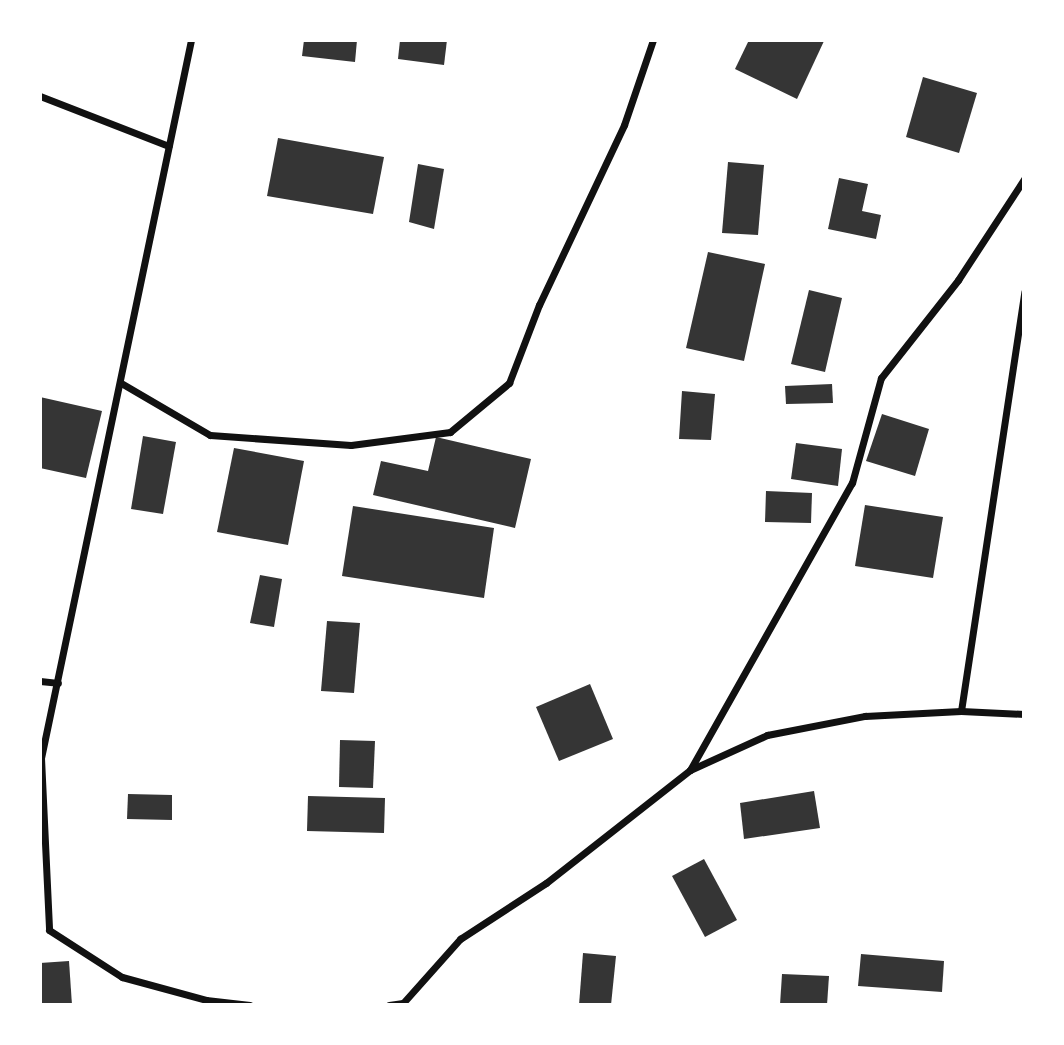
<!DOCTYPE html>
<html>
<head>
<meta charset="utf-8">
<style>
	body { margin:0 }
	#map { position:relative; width:1064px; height:1045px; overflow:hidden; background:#fff; font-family:"Source Sans 3",sans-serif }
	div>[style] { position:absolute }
	.building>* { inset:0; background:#353535 }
	.minor>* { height:7px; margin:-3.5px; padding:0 3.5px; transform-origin:3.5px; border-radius:3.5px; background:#111 }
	span { translate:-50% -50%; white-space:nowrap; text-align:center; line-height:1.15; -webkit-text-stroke:5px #fff; paint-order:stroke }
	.frame { position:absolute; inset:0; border:42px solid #fff; pointer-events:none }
</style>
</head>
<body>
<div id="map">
	<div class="building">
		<i style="clip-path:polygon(304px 40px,357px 40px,355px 62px,302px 56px)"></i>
		<i style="clip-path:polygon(400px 40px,447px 40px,444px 65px,398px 59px)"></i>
		<i style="clip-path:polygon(749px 40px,824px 41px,797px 99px,735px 69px)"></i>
		<i style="clip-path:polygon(923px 77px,977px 93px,959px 153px,906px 137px)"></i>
		<i style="clip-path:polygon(278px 138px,384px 157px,373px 214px,267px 196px)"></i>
		<i style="clip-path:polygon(728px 162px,764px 165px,758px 235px,722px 233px)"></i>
		<i style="clip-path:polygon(418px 164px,444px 169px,434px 229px,409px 222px)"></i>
		<i style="clip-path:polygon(839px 178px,868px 184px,862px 211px,881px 215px,876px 239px,828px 229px)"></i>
		<i style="clip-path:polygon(708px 252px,765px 264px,744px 361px,686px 348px)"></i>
		<i style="clip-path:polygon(809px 290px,842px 298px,825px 372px,791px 364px)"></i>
		<i style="clip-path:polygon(832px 384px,833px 403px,786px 404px,785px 386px)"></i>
		<i style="clip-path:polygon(682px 391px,715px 394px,711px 440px,679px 439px)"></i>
		<i style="clip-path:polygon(40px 397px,102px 411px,86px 478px,40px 468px)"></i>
		<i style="clip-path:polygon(882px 414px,929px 429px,915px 476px,866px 461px)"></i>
		<i style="clip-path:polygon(143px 436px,176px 442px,163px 514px,131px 509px)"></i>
		<i style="clip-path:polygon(436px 437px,531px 459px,515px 528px,373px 495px,381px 461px,428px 471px)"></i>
		<i style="clip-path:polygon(796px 443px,842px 449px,838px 486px,791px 479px)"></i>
		<i style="clip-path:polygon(234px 448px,304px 461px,288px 545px,217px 532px)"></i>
		<i style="clip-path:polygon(766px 491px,812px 493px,811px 523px,765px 522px)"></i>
		<i style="clip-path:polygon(865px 505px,943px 517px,933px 578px,855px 566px)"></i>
		<i style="clip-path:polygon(353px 506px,494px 528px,484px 598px,342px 576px)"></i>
		<i style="clip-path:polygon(260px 575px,282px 579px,274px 627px,250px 623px)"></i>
		<i style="clip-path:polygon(327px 621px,360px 623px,354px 693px,321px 691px)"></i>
		<i style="clip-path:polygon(590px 684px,613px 739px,559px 761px,536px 707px)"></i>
		<i style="clip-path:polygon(340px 740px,375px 741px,373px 788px,339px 787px)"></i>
		<i style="clip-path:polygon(814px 791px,820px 828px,744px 839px,740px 803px)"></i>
		<i style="clip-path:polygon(128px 794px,172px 795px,172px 820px,127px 819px)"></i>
		<i style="clip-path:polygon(308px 796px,385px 798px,384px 833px,307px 831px)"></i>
		<i style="clip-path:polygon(704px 859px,737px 920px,705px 937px,672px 876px)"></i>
		<i style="clip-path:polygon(583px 953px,616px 956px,611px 1005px,579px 1005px)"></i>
		<i style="clip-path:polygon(861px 954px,944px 961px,942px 992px,858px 986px)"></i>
		<i style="clip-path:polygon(69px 961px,72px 1005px,40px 1005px,40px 963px)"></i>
		<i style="clip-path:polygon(782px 974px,829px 976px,827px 1005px,780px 1005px)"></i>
	</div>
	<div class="minor">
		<i style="left:191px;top:40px;width:734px;rotate:101.8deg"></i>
		<i style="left:41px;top:758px;width:172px;rotate:87.3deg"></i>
		<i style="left:49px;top:930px;width:87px;rotate:32.8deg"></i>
		<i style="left:122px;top:977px;width:87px;rotate:15.3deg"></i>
		<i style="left:206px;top:1000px;width:44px;rotate:6.5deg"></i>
		<i style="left:40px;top:96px;width:138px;rotate:21.2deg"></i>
		<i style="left:121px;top:383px;width:103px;rotate:30.3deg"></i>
		<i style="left:210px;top:435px;width:141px;rotate:4.1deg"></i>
		<i style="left:351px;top:445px;width:100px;rotate:-7.5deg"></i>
		<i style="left:450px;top:432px;width:77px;rotate:-39.7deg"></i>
		<i style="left:509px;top:383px;width:84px;rotate:-69deg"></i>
		<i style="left:539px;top:305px;width:199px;rotate:-64.7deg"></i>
		<i style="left:624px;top:125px;width:90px;rotate:-71.2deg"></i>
		<i style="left:40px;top:681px;width:18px;rotate:6deg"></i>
		<i style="left:961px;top:711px;width:424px;rotate:-81.4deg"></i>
		<i style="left:690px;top:770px;width:330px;rotate:-60.6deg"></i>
		<i style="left:852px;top:483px;width:109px;rotate:-74.6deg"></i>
		<i style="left:881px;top:378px;width:125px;rotate:-51.8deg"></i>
		<i style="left:958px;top:280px;width:121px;rotate:-56.8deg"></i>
		<i style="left:389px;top:1005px;width:14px;rotate:-8deg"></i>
		<i style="left:403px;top:1003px;width:86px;rotate:-48.3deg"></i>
		<i style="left:460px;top:939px;width:103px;rotate:-33.1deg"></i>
		<i style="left:546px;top:883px;width:183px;rotate:-38.1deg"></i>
		<i style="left:690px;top:770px;width:85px;rotate:-24.4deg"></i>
		<i style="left:767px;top:735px;width:100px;rotate:-11deg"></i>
		<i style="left:865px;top:716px;width:96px;rotate:-3deg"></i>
		<i style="left:961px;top:711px;width:63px;rotate:2.7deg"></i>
	</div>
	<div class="frame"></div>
</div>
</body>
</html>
